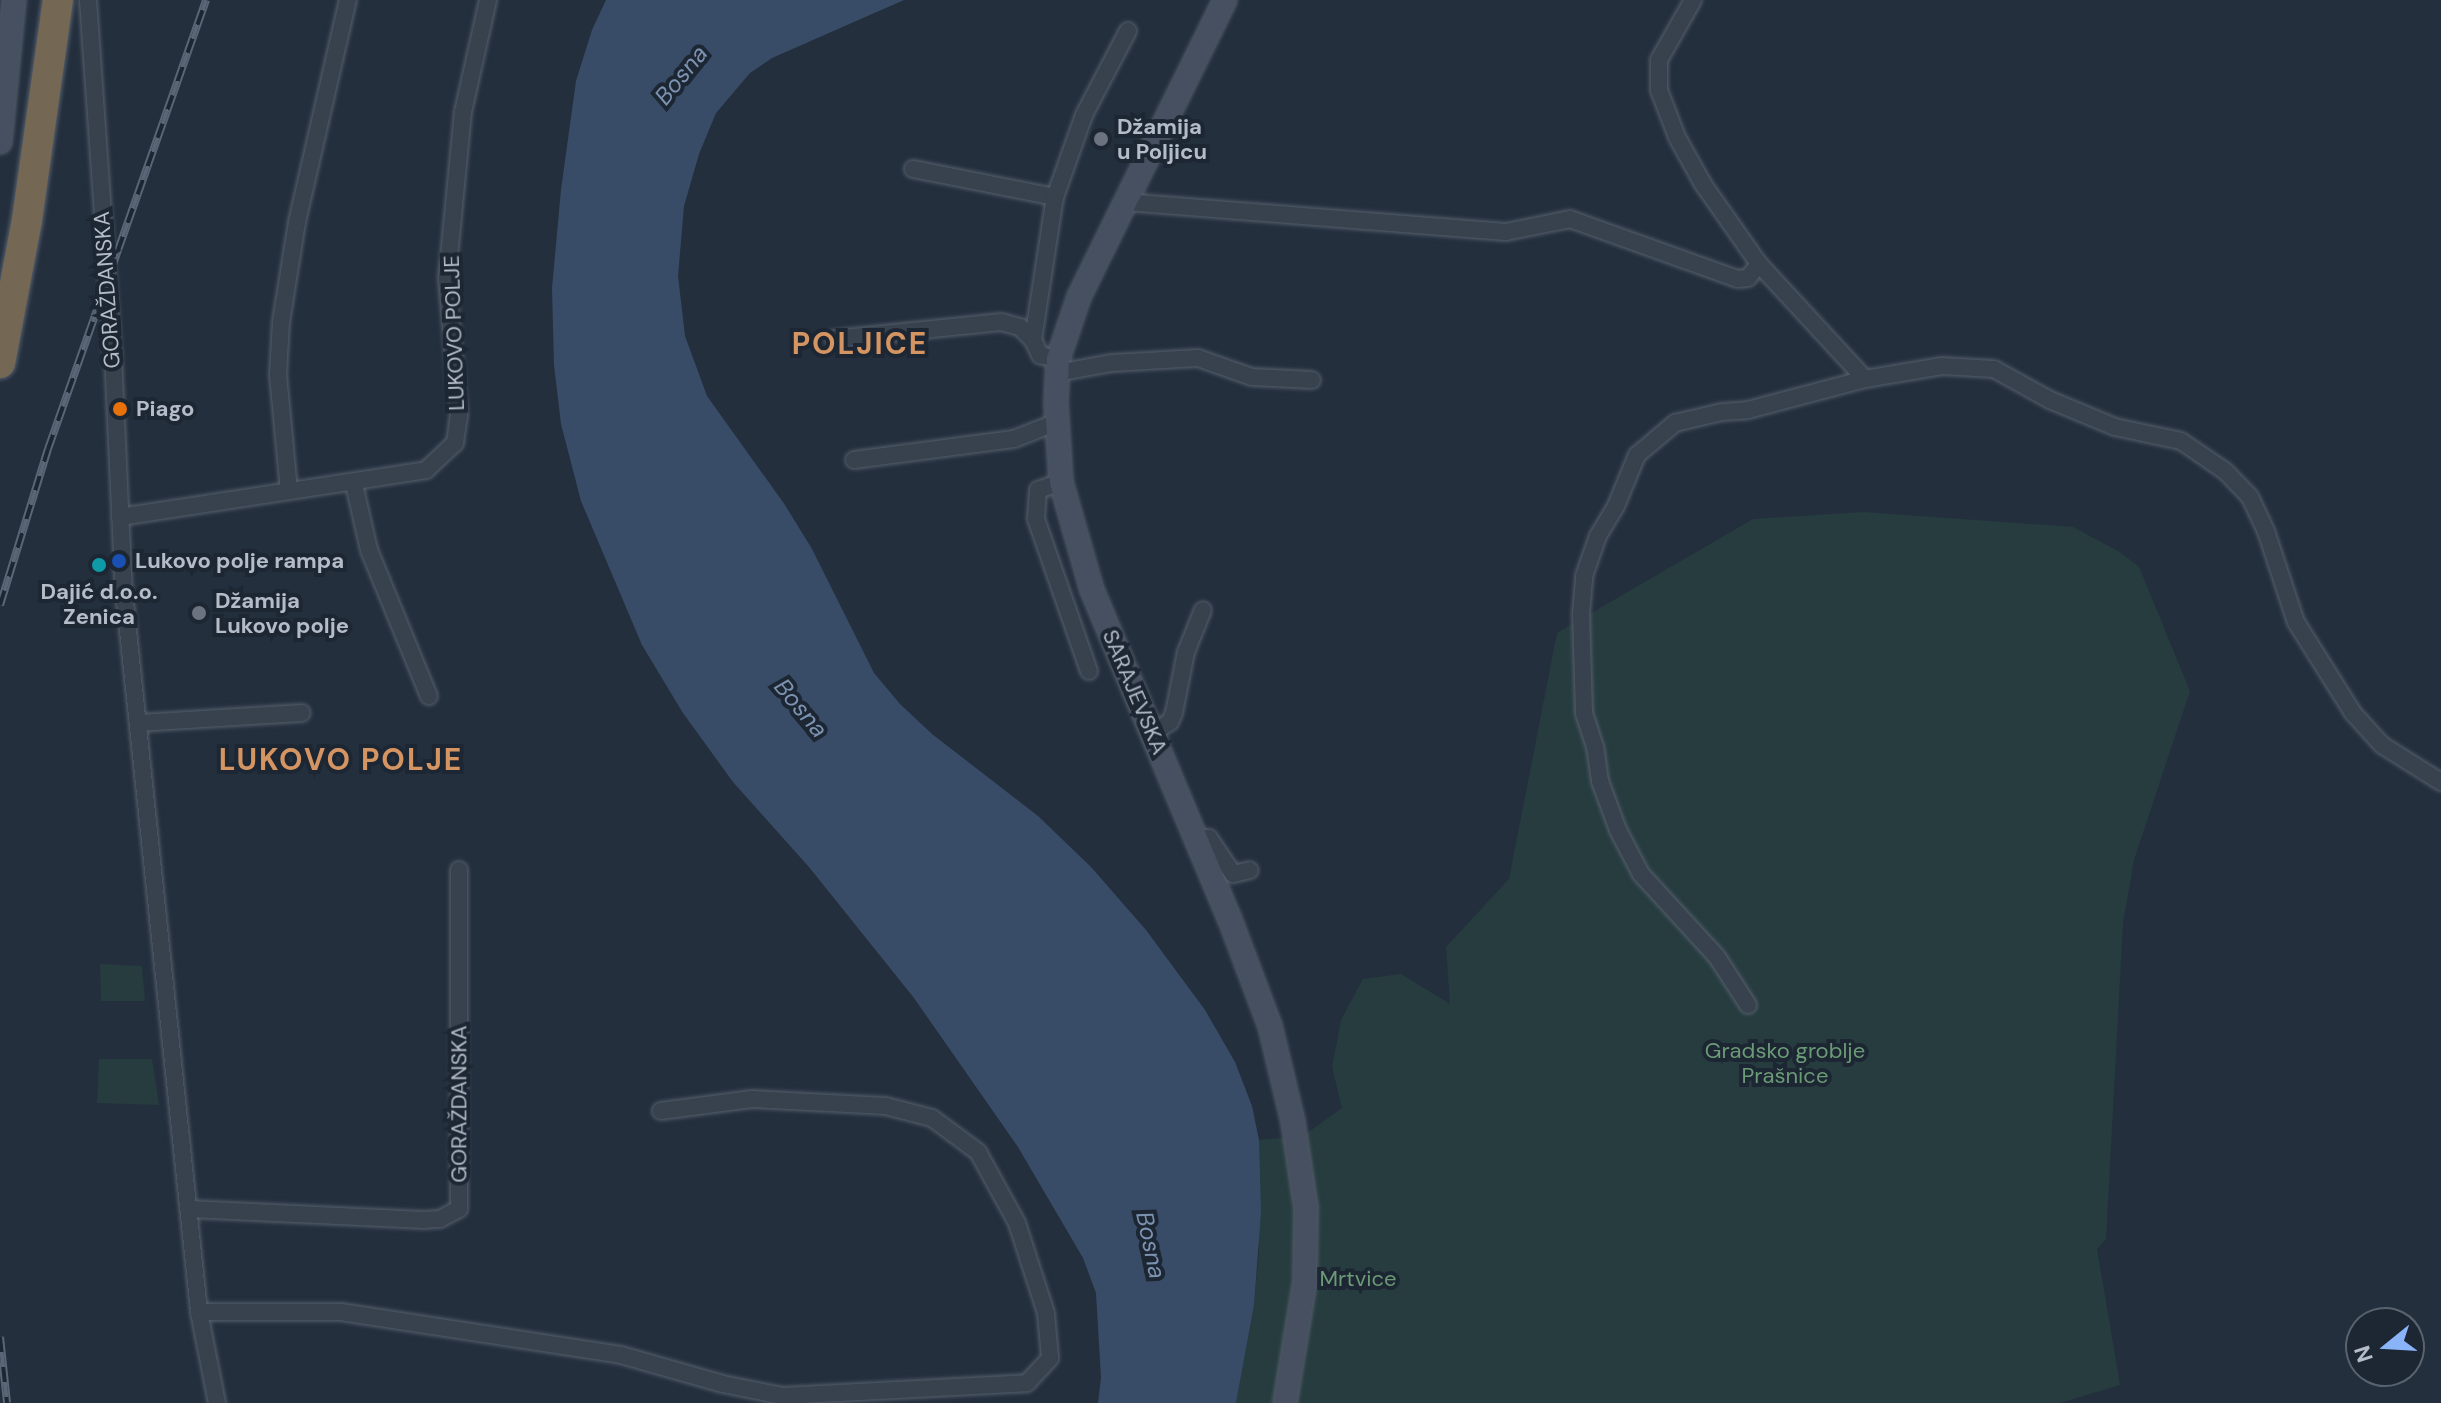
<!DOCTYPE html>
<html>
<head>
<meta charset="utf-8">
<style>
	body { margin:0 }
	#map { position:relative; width:2441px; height:1403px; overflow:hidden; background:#242f3e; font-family:"DM Sans",sans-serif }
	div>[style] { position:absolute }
	.green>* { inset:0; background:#263c3f }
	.water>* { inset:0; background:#394c67 }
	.roads { filter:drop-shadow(0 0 2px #565f6c) drop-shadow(0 0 2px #565f6c) }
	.street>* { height:16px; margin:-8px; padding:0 8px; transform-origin:8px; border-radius:8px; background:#38414e }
	.secondary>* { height:22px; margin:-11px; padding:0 11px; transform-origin:11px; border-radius:11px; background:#465061 }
	.highway>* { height:30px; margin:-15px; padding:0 15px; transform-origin:15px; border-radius:15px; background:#746855 }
	.rail>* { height:8px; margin-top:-4px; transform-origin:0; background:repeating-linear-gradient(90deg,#1d2633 0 15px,#5a6575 0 30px); box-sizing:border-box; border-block:2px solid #5a6575 }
	.dots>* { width:22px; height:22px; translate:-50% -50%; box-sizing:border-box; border:4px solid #1d2633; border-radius:50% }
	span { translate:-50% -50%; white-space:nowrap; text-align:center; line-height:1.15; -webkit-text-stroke:8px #1d2633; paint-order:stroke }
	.poi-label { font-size:22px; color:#b4bcc9; font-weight:700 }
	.left { translate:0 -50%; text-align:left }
	.street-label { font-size:22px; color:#b4bcc9 }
	.park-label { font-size:22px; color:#6b9a76 }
	.water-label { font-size:24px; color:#7c92b1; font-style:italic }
	.district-label { font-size:30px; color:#d59563; font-weight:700; letter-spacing:2px }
	.north { position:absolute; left:2345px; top:1307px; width:80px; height:80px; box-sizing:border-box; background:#1d2633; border:2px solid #59626f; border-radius:50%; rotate:252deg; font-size:22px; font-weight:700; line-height:32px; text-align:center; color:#b4bcc9 }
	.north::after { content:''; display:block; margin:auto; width:28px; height:36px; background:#8ab4f8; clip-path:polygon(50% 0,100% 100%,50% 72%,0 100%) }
</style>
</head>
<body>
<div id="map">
	<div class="green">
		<i style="clip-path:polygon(1863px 512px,2073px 527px,2120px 552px,2139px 567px,2190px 691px,2134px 860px,2123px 923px,2106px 1239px,2097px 1249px,2120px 1385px,2060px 1403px,1236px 1403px,1254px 1305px,1259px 1252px,1259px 1140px,1303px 1136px,1342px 1108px,1332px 1067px,1341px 1020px,1363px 979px,1401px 974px,1450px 1004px,1446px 947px,1509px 879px,1557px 633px,1753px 519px)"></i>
		<i style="clip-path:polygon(100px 964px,142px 966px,145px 1001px,101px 1001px)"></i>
		<i style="clip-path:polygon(99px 1059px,152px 1059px,159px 1105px,97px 1103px)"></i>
	</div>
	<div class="water">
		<i style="clip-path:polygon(606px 0,904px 0,772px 58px,750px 73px,716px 113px,699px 154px,684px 206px,678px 276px,685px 336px,707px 396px,785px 505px,812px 549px,874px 673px,900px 704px,932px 734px,1038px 816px,1091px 867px,1146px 930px,1205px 1010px,1235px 1062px,1252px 1106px,1259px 1140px,1261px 1212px,1254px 1305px,1236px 1403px,1098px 1403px,1101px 1378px,1096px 1293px,1083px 1258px,1018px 1147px,914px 998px,809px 867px,733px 782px,683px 713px,642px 645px,581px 501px,561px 424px,554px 365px,552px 288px,561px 190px,576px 81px,592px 30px)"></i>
	</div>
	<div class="roads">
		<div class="street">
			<i style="left:88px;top:0;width:355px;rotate:86deg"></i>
			<i style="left:113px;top:354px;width:238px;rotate:87.4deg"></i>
			<i style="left:124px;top:592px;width:724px;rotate:84.05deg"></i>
			<i style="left:199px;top:1312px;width:93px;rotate:78.8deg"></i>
			<i style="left:913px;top:169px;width:145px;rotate:11.2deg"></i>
			<i style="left:1125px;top:202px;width:382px;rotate:4.5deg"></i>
			<i style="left:1506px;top:232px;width:65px;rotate:-11.5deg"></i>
			<i style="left:1570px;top:219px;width:178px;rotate:19.7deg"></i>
			<i style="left:1738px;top:279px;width:10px;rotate:-6deg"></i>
			<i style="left:1748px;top:278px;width:18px;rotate:-52deg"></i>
			<i style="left:1759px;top:264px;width:98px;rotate:-125deg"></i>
			<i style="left:1703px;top:184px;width:54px;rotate:-119deg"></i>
			<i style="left:1677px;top:137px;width:50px;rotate:-111deg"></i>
			<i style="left:1659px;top:90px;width:30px;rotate:-90deg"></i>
			<i style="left:1659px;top:60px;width:69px;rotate:-60.5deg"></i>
			<i style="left:1759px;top:264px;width:156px;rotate:47.3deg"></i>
			<i style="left:1865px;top:379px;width:78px;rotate:-9.6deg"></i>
			<i style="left:1942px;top:366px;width:52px;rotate:3.3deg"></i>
			<i style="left:1994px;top:369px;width:64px;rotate:29deg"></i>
			<i style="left:2050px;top:400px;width:70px;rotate:22.6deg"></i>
			<i style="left:2115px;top:427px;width:67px;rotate:12deg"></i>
			<i style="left:2181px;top:441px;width:53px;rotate:34.3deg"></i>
			<i style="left:2225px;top:471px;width:36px;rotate:46deg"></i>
			<i style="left:2250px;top:497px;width:38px;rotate:65deg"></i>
			<i style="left:2266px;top:531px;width:96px;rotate:71.8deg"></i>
			<i style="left:2296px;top:622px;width:107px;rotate:57.9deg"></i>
			<i style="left:2353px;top:713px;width:43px;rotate:47.8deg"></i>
			<i style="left:2382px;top:745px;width:70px;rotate:32.1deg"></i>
			<i style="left:834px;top:339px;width:168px;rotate:-5.8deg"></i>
			<i style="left:1001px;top:322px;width:20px;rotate:15deg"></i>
			<i style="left:1020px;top:327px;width:18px;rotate:45deg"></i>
			<i style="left:1033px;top:340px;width:17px;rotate:65deg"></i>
			<i style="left:1040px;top:355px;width:18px;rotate:13deg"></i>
			<i style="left:1033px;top:340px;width:145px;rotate:-81.3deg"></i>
			<i style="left:1055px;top:197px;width:87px;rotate:-70.5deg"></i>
			<i style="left:1084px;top:115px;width:95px;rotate:-62.4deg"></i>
			<i style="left:1057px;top:373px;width:56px;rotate:-10.3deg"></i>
			<i style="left:1112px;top:363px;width:86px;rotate:-3.3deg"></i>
			<i style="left:1198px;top:358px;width:57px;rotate:19.4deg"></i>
			<i style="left:1252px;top:377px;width:60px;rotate:2.9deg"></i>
			<i style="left:854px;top:460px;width:161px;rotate:-7.5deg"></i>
			<i style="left:1014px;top:439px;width:46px;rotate:-21.6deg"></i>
			<i style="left:1061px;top:482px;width:24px;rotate:161deg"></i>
			<i style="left:1038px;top:490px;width:29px;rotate:94deg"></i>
			<i style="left:1036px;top:519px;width:161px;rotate:70.8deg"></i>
			<i style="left:354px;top:484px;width:68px;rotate:77.2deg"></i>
			<i style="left:369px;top:550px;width:158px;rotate:67.7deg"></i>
			<i style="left:289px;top:491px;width:117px;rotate:-95.4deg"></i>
			<i style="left:278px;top:375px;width:53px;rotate:-86.8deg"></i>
			<i style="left:281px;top:322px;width:101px;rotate:-80.9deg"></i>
			<i style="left:297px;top:222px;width:228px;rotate:-77.1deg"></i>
			<i style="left:120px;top:517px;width:310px;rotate:-8.7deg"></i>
			<i style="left:426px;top:470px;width:40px;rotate:-43deg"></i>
			<i style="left:455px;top:443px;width:27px;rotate:-82deg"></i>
			<i style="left:459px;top:416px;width:139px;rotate:-95deg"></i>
			<i style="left:447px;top:278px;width:167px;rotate:-84.5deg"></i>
			<i style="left:463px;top:112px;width:115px;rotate:-77.4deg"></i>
			<i style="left:138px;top:723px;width:164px;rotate:-3.5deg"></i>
			<i style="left:1152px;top:734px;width:22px;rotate:-34deg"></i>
			<i style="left:1170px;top:722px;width:10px;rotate:-66deg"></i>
			<i style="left:1174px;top:713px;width:62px;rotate:-78.9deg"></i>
			<i style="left:1186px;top:652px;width:45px;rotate:-68deg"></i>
			<i style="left:1197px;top:839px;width:12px;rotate:-5deg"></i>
			<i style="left:1209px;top:838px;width:43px;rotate:56.3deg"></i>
			<i style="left:1233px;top:874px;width:17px;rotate:-13deg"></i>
			<i style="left:1748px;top:1005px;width:57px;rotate:-122.9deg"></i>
			<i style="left:1717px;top:957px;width:113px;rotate:-132.5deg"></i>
			<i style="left:1641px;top:874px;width:50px;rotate:-117.6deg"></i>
			<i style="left:1618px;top:830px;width:52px;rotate:-110.2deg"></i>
			<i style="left:1600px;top:781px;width:34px;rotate:-98deg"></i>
			<i style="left:1595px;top:747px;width:36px;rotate:-108deg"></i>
			<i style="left:1584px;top:713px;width:99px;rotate:-91.7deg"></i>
			<i style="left:1581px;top:614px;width:38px;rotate:-85deg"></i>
			<i style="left:1584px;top:576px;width:42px;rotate:-70.7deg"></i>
			<i style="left:1598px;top:536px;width:35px;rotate:-59deg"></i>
			<i style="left:1616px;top:506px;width:55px;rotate:-67.6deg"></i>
			<i style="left:1637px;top:455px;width:50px;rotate:-40.1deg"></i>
			<i style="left:1675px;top:423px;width:48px;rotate:-13.2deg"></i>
			<i style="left:1722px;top:412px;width:26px;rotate:-4deg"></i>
			<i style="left:1748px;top:410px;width:121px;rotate:-14.8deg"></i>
			<i style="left:189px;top:1209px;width:235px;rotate:2.7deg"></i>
			<i style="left:424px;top:1220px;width:16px;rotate:-4deg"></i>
			<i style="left:440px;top:1219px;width:21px;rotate:-28deg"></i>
			<i style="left:459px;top:1209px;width:339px;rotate:-90deg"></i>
			<i style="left:199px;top:1312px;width:142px"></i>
			<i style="left:341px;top:1312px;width:283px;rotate:8.7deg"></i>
			<i style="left:621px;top:1355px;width:106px;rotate:15.9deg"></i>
			<i style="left:723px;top:1384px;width:60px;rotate:11.5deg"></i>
			<i style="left:782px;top:1396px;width:245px;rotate:-3deg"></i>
			<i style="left:1027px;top:1383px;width:34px;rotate:-47deg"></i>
			<i style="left:1050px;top:1358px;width:45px;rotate:-95.1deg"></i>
			<i style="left:1046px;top:1313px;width:95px;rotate:-107.9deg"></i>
			<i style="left:1017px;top:1223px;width:81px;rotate:-118.8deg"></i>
			<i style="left:978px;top:1152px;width:57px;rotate:-143.5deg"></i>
			<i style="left:932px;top:1118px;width:48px;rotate:-165.4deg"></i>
			<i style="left:886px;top:1106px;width:134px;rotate:-177deg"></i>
			<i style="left:752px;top:1099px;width:92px;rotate:172.5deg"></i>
		</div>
		<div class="secondary">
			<i style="left:1225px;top:0;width:331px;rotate:116.2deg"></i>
			<i style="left:1079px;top:297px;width:65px;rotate:108.7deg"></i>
			<i style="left:1058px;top:359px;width:44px;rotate:92.6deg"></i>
			<i style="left:1056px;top:403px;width:79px;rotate:86.4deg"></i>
			<i style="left:1061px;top:482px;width:112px;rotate:74deg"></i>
			<i style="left:1092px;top:590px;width:355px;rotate:67.3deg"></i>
			<i style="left:1229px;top:917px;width:116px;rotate:69.4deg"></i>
			<i style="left:1270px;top:1026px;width:99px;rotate:76.5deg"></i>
			<i style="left:1293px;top:1122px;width:87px;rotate:81.4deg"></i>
			<i style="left:1306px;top:1208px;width:73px;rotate:90.8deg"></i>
			<i style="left:1305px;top:1281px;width:124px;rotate:99.3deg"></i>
			<i style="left:0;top:142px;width:143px;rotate:-84.4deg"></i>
		</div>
		<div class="highway">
			<i style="left:0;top:363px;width:146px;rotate:-79.3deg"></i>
			<i style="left:27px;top:220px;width:222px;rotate:-82deg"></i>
		</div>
	</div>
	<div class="rail">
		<i style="left:0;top:605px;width:163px;rotate:-72.9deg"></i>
		<i style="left:48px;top:449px;width:476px;rotate:-70.6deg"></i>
		<i style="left:0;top:1337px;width:66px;rotate:83.9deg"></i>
	</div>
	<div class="dots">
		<i style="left:1101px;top:139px;background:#6b7280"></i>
		<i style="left:120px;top:409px;background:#e8710a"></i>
		<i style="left:119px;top:561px;background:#1a4fb4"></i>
		<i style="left:99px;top:565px;background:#0f9aa8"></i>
		<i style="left:199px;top:613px;background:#6b7280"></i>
	</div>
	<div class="poi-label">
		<span class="left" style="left:1117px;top:139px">Džamija<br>u Poljicu</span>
		<span class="left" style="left:136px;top:409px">Piago</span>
		<span class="left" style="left:135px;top:561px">Lukovo polje rampa</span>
		<span style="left:99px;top:604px">Dajić d.o.o.<br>Zenica</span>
		<span class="left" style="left:215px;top:613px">Džamija<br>Lukovo polje</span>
	</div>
	<div class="street-label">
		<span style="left:107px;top:290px;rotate:-94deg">GORAŽDANSKA</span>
		<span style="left:454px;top:333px;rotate:-92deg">LUKOVO POLJE</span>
		<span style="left:1135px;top:692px;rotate:67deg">SARAJEVSKA</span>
		<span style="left:459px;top:1104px;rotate:-90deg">GORAŽDANSKA</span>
	</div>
	<div class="park-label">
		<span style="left:1785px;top:1063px">Gradsko groblje<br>Prašnice</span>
		<span style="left:1358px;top:1279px">Mrtvice</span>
	</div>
	<div class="water-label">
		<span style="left:681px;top:75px;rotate:-51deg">Bosna</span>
		<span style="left:801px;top:708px;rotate:50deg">Bosna</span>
		<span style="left:1151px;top:1245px;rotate:78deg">Bosna</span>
	</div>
	<div class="district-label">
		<span style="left:860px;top:344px">POLJICE</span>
		<span style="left:341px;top:760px">LUKOVO POLJE</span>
	</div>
	<div class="north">N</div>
</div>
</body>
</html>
